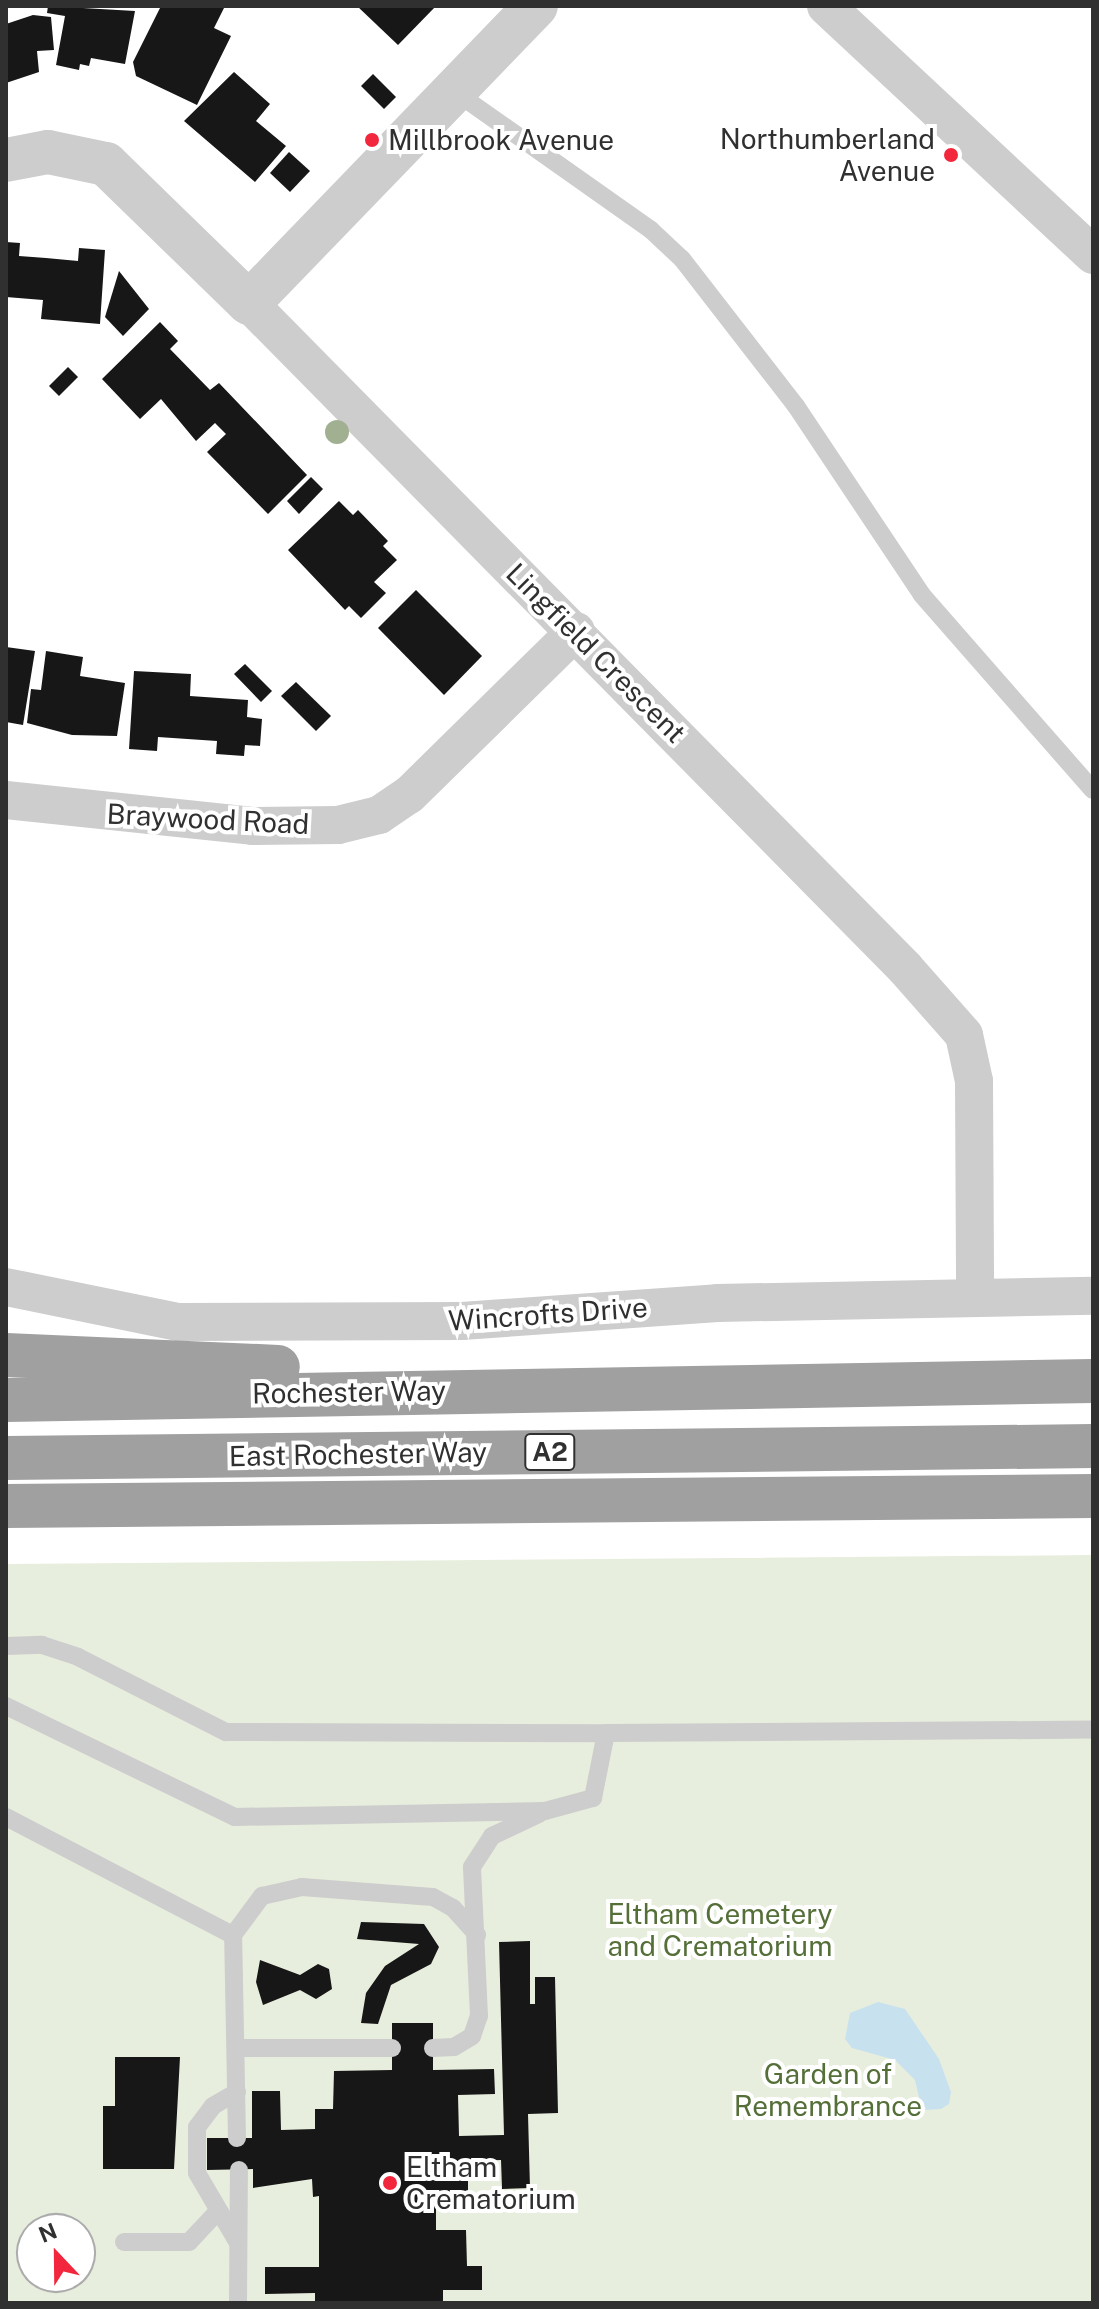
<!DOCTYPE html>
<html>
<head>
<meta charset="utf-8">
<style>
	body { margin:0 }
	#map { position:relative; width:1099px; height:2309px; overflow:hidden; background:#fff; font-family:"Public Sans",sans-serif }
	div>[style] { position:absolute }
	.green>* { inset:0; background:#e7eedd }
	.water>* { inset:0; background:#c8e1ef }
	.building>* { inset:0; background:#171717 }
	.service>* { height:18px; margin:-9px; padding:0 9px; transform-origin:9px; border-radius:9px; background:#cdcdcd }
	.minor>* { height:38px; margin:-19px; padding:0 19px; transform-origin:19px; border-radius:19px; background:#cdcdcd }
	.tertiary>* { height:44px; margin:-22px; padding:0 22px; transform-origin:22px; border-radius:22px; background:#cdcdcd }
	.trunk>* { height:44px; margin:-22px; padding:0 22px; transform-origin:22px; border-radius:22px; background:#a0a0a0 }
	.trees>* { width:24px; height:24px; margin:-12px; border-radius:50%; background:#a2b092 }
	.dots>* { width:22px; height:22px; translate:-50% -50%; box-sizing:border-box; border:4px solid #fff; border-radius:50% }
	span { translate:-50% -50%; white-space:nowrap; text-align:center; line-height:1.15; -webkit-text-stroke:8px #fff; paint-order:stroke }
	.shield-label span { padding:2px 6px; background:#fff; border:2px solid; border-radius:6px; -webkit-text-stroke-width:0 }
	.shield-label { font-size:26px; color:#303030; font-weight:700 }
	.poi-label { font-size:28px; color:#303030 }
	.right { translate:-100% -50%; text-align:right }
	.left { translate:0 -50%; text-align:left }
	.street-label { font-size:28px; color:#303030 }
	.park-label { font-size:28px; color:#556f39 }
	.frame { position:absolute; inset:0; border:8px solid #303030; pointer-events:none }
	.north { position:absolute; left:16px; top:2213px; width:80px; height:80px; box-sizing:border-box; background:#fff; border:2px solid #acacac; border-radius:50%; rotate:338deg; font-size:22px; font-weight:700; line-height:32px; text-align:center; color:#303030 }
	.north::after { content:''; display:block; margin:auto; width:28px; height:36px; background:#f2273d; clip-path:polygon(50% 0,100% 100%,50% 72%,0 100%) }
</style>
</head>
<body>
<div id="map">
	<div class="green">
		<i style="clip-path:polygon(evenodd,1093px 1555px,1093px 2303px,6px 2303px,6px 1564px,1093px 1555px,32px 2229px,80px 2229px,80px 2277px,32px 2277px,32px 2229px)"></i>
	</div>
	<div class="water">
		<i style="clip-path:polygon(878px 2002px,905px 2009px,939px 2059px,951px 2092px,949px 2104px,941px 2109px,922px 2110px,915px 2080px,895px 2060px,852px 2048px,845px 2039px,850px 2013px)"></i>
	</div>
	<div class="building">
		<i style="clip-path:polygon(48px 6px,135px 11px,125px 64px,91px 58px,89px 66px,80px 64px,79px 70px,56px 65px,65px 16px,47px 13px)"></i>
		<i style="clip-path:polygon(161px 6px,224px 8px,214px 28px,231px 36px,197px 105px,136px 76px,133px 62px)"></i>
		<i style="clip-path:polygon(357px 6px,436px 6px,398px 45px)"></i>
		<i style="clip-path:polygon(33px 15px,51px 17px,54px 50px,37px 51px,39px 72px,6px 83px,6px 24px)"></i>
		<i style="clip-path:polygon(234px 72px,270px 104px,256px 121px,286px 146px,255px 182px,184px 121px)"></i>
		<i style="clip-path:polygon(373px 74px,396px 97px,384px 109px,361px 86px)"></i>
		<i style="clip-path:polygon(289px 152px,310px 171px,290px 192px,270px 173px)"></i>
		<i style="clip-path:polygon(6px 242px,20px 243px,19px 256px,46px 258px,78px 261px,79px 248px,105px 250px,100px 324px,41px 319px,43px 300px,6px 297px)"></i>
		<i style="clip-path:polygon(119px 271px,149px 309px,123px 336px,105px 317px)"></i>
		<i style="clip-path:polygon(160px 322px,178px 341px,170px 349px,210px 390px,219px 383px,307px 475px,268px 514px,207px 452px,226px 434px,215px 423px,196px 441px,161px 399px,140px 419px,102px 379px)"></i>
		<i style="clip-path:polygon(68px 367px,78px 377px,59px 396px,49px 386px)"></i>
		<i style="clip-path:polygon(311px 477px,323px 489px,299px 514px,287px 501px)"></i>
		<i style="clip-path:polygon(339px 501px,353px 515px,358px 510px,388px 541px,383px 546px,397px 560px,374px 582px,386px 593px,361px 618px,349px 606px,345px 610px,288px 550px)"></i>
		<i style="clip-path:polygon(416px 590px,482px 656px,444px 695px,378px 628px)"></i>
		<i style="clip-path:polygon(6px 647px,35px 651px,23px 725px,6px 722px)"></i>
		<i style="clip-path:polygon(46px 651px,83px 657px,80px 676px,125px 683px,117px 736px,72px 735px,27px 723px,31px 689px,41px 690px)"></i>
		<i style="clip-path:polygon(245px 664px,272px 691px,261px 702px,234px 674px)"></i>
		<i style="clip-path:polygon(134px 671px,191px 674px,190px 696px,248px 700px,247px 717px,262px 719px,260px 746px,245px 745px,244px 756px,216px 754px,217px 741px,158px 737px,157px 751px,129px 749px)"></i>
		<i style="clip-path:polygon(296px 682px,331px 716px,316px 731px,281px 696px)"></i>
		<i style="clip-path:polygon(361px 1922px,424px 1924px,439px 1947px,431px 1964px,391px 1985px,378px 2024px,361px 2023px,366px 1993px,385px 1966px,419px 1944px,357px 1939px)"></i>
		<i style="clip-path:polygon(530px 1941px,530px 2004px,535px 2004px,535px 1977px,555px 1977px,558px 2113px,528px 2114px,530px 2188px,502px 2189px,501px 2160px,468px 2161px,468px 2200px,436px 2201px,436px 2230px,466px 2230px,467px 2266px,482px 2266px,482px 2290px,443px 2290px,443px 2303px,315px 2303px,315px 2293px,265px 2294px,265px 2267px,319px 2267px,319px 2196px,313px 2197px,312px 2179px,253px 2188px,253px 2169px,207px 2170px,207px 2138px,252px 2138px,252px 2091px,280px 2091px,281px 2130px,315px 2129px,315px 2109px,333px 2109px,334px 2071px,392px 2070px,392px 2023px,433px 2023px,433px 2070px,494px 2069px,495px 2094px,458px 2095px,459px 2136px,504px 2135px,499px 1942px)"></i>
		<i style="clip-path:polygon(260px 1960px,300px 1975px,318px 1964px,329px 1969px,332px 1989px,316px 1999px,300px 1990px,263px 2005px,256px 1982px)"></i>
		<i style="clip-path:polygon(115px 2057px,180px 2057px,174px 2169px,103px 2169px,103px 2106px,115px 2106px)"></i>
	</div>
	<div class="service">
		<i style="left:454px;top:91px;width:241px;rotate:35.2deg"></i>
		<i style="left:651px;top:230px;width:42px;rotate:43.1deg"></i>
		<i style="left:682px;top:259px;width:186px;rotate:52.2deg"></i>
		<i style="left:796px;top:406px;width:227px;rotate:56.3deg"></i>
		<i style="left:922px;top:595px;width:259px;rotate:48.8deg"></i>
		<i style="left:6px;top:1646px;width:36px;rotate:-2deg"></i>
		<i style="left:42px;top:1645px;width:38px;rotate:18deg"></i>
		<i style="left:78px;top:1657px;width:166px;rotate:26.9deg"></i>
		<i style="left:226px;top:1732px;width:380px;rotate:0.2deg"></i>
		<i style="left:6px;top:1706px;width:254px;rotate:25.9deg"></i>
		<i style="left:235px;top:1817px;width:310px;rotate:-1.1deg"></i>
		<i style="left:545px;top:1811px;width:50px;rotate:-15.2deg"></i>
		<i style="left:593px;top:1798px;width:66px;rotate:-78.7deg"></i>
		<i style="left:606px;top:1733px;width:487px;rotate:-0.4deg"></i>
		<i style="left:6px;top:1817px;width:256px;rotate:27.5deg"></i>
		<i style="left:237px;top:2048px;width:155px"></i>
		<i style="left:433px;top:2048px;width:21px;rotate:-3deg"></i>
		<i style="left:454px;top:2047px;width:21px;rotate:-31deg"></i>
		<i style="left:472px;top:2036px;width:21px;rotate:-71deg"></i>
		<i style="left:479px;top:2016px;width:149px;rotate:-92.7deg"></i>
		<i style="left:472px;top:1867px;width:37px;rotate:-57deg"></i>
		<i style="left:492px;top:1836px;width:52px;rotate:-25.1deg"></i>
		<i style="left:237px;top:2092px;width:28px;rotate:150deg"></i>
		<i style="left:213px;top:2106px;width:26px;rotate:127deg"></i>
		<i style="left:197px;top:2127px;width:46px;rotate:90deg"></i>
		<i style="left:197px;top:2173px;width:81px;rotate:59.6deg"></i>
		<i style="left:237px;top:2138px;width:203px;rotate:-91.1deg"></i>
		<i style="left:233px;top:1935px;width:49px;rotate:-53.4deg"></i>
		<i style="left:262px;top:1896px;width:41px;rotate:-12.7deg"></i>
		<i style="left:302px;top:1887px;width:131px;rotate:4.4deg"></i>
		<i style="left:433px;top:1897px;width:23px;rotate:29deg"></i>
		<i style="left:453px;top:1908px;width:36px;rotate:48deg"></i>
		<i style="left:124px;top:2242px;width:65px"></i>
		<i style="left:189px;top:2242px;width:42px;rotate:-46.9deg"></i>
		<i style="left:238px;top:2303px;width:133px;rotate:-89.6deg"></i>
	</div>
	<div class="minor">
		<i style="left:826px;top:6px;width:365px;rotate:43deg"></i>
		<i style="left:249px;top:303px;width:934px;rotate:45.39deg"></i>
		<i style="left:905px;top:968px;width:89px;rotate:48.6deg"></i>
		<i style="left:964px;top:1035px;width:47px;rotate:77.7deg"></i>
		<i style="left:974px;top:1081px;width:216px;rotate:89.7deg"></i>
		<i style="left:6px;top:800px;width:248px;rotate:6deg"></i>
		<i style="left:253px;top:826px;width:85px;rotate:-0.7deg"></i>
		<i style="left:338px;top:825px;width:42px;rotate:-13.7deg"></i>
		<i style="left:379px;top:815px;width:36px;rotate:-34deg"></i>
		<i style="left:409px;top:795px;width:234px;rotate:-44.5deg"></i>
		<i style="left:6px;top:1287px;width:176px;rotate:11.5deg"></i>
		<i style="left:178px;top:1322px;width:284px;rotate:-0.2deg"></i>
		<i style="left:462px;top:1321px;width:256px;rotate:-4deg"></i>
		<i style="left:717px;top:1303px;width:376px;rotate:-1.1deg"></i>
	</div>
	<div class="tertiary">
		<i style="left:6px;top:160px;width:43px;rotate:-10.8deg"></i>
		<i style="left:48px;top:152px;width:59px;rotate:11.7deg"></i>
		<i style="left:106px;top:164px;width:199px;rotate:44.2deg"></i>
		<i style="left:249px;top:303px;width:413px;rotate:-46deg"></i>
	</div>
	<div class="trunk">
		<i style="left:6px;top:1355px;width:272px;rotate:2.5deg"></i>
		<i style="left:6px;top:1400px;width:1087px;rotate:-1deg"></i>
		<i style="left:6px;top:1458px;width:1087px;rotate:-0.63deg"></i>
		<i style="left:6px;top:1506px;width:1087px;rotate:-0.53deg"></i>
	</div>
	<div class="trees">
		<i style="left:337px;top:432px"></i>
	</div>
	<div class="dots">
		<i style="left:372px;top:140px;background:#f2273d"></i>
		<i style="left:951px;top:155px;background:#f2273d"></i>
		<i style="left:390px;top:2183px;background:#f2273d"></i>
	</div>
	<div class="shield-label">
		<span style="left:550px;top:1452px">A2</span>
	</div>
	<div class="poi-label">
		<span class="right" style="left:935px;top:155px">Northumberland<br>Avenue</span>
		<span class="left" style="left:388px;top:140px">Millbrook Avenue</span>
		<span class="left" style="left:406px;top:2183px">Eltham<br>Crematorium</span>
	</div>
	<div class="street-label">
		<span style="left:596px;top:653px;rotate:45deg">Lingfield Crescent</span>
		<span style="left:208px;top:819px;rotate:3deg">Braywood Road</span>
		<span style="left:548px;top:1314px;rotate:-4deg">Wincrofts Drive</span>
		<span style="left:349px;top:1392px;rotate:-1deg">Rochester Way</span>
		<span style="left:358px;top:1454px;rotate:-1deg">East Rochester Way</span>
	</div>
	<div class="park-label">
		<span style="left:720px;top:1930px">Eltham Cemetery<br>and Crematorium</span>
		<span style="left:828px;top:2090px">Garden of<br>Remembrance</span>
	</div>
	<div class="frame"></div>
	<div class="north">N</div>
</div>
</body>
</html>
